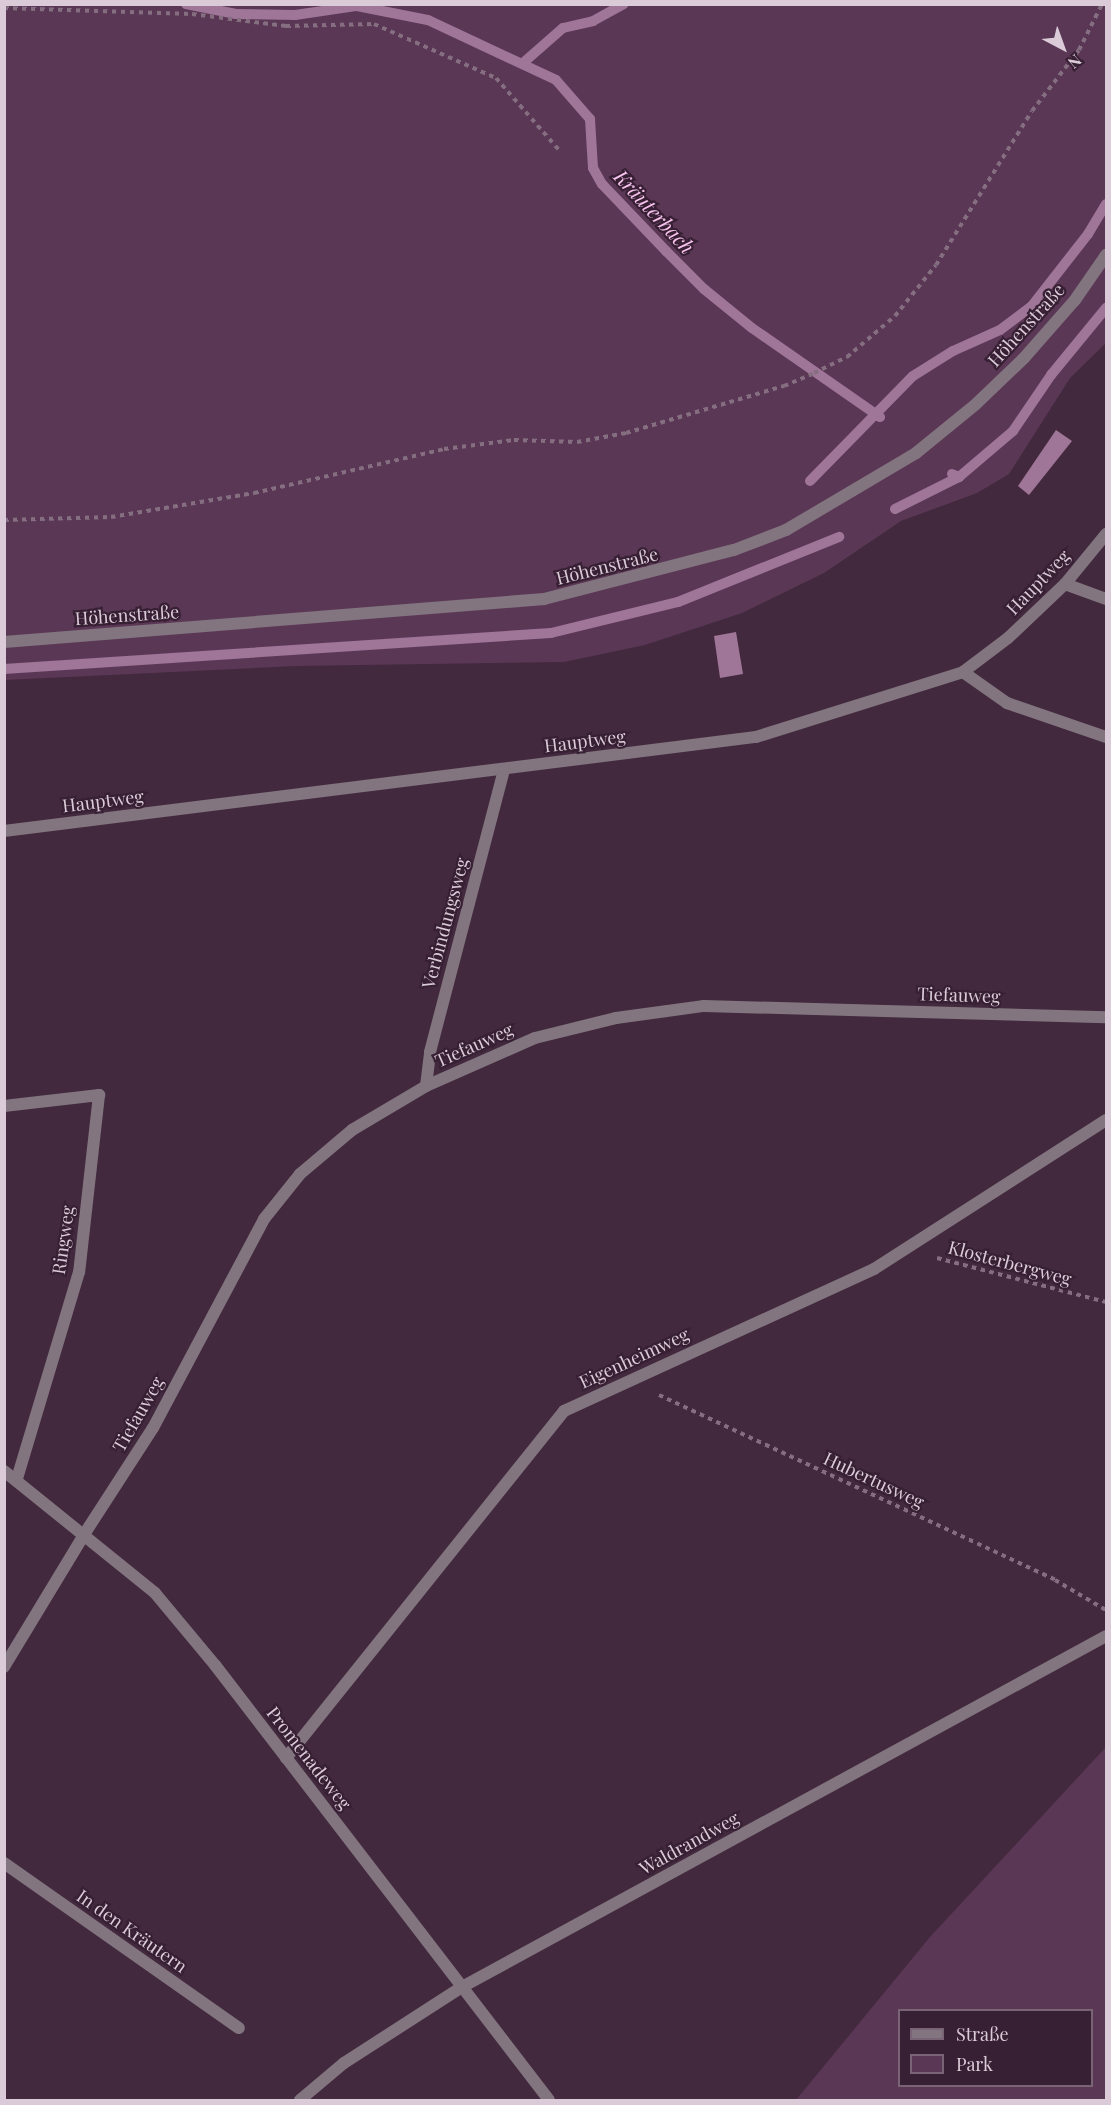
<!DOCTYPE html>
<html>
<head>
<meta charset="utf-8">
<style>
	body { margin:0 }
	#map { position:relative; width:1111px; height:2105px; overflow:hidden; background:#42293e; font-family:"Playfair Display",serif }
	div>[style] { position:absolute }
	.green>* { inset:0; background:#5b3756 }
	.water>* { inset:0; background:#9f7598 }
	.stream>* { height:10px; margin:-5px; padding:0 5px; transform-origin:5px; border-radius:5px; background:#9f7598 }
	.path>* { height:4px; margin-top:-2px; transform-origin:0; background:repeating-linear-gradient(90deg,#846e80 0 4.5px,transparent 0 9px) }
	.service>* { height:12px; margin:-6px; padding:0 6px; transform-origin:6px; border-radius:6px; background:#82757f }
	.minor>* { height:12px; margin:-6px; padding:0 6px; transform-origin:6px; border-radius:6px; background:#82757f }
	.tertiary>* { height:12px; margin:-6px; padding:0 6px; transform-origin:6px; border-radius:6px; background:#82757f }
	span { translate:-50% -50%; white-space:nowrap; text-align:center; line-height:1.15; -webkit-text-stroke:4.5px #371f34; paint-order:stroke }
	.street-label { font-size:18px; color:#dbcbd8 }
	.water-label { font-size:20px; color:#f8c4ef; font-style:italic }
	.frame { position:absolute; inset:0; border:6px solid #dbcbd8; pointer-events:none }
	.legend { position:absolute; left:898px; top:2009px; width:195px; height:78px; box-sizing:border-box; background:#371f34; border:2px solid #796476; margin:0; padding:8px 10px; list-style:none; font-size:18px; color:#dbcbd8 }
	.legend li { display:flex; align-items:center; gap:12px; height:30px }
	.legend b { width:30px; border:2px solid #796476 }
	.north { position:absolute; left:1033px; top:18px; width:60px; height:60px; -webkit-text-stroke:4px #371f34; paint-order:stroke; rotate:139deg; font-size:16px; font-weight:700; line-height:24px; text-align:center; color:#dbcbd8 }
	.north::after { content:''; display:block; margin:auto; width:21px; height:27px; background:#dbcbd8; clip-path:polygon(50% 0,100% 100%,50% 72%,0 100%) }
</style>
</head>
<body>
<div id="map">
	<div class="green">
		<i style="clip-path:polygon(4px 5px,1106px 5px,1106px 343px,1070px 378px,1009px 474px,977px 493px,901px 521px,824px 573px,742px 613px,645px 645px,564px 662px,296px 666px,5px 680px)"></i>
		<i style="clip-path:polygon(evenodd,1106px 1747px,1106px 2100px,796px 2100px,930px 1937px,1106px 1747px,900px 2010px,1092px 2010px,1092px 2086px,900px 2086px,900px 2010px)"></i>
	</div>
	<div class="water">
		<i style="clip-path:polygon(1056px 430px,1072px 441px,1029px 495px,1018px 486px)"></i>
		<i style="clip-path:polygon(736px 632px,743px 674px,720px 678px,714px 636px)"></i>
	</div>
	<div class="stream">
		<i style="left:186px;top:4px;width:51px;rotate:11.3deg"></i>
		<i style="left:236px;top:14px;width:59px;rotate:1deg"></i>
		<i style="left:295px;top:15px;width:63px;rotate:-8.3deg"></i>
		<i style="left:357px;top:6px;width:72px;rotate:11.2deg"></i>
		<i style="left:428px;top:20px;width:141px;rotate:25.1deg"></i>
		<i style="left:556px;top:80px;width:52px;rotate:48.9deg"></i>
		<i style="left:590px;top:119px;width:49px;rotate:86.5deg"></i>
		<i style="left:593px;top:168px;width:18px;rotate:61deg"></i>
		<i style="left:602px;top:184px;width:93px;rotate:46.3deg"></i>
		<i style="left:666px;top:251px;width:54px;rotate:45deg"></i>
		<i style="left:704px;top:289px;width:62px;rotate:39.1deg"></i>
		<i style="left:752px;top:328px;width:156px;rotate:34.8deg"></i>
		<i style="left:523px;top:63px;width:53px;rotate:-41.2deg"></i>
		<i style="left:563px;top:28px;width:31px;rotate:-13deg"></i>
		<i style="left:593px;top:21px;width:35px;rotate:-29deg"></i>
		<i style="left:952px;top:474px;width:8px;rotate:23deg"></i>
		<i style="left:959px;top:477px;width:71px;rotate:-40.4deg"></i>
		<i style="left:1013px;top:431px;width:68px;rotate:-55.8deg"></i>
		<i style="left:1051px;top:375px;width:87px;rotate:-50.6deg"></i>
		<i style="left:810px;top:481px;width:147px;rotate:-45.6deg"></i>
		<i style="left:913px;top:376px;width:47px;rotate:-32deg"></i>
		<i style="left:953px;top:351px;width:51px;rotate:-24.1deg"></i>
		<i style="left:1000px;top:330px;width:39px;rotate:-37deg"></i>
		<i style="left:1031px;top:307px;width:93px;rotate:-52deg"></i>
		<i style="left:1088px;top:234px;width:35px;rotate:-59deg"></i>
		<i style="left:895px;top:509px;width:72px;rotate:-26.6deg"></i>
		<i style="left:4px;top:669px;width:548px;rotate:-3.77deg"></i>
		<i style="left:551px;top:633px;width:131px;rotate:-13.7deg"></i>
		<i style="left:678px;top:602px;width:174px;rotate:-22deg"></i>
	</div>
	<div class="path">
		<i style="left:4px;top:8px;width:188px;rotate:1.8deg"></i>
		<i style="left:192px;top:14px;width:95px;rotate:7.3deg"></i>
		<i style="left:286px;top:26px;width:88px;rotate:-1.3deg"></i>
		<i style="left:374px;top:24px;width:133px;rotate:23.9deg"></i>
		<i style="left:496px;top:78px;width:97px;rotate:48.8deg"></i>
		<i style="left:4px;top:520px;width:107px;rotate:-1.6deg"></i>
		<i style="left:111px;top:517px;width:145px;rotate:-9.5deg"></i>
		<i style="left:254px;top:493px;width:195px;rotate:-13deg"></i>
		<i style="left:444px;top:449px;width:71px;rotate:-7.3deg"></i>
		<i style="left:514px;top:440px;width:63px;rotate:1.8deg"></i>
		<i style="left:577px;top:442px;width:50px;rotate:-10.4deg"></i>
		<i style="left:626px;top:433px;width:165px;rotate:-16.6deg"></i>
		<i style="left:784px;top:386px;width:33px;rotate:-23deg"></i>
		<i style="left:814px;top:373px;width:37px;rotate:-26deg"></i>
		<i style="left:847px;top:357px;width:63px;rotate:-40.5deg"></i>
		<i style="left:895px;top:316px;width:65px;rotate:-51.2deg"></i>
		<i style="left:936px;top:265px;width:181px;rotate:-58.1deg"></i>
		<i style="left:1032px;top:111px;width:77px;rotate:-52.4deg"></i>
		<i style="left:1079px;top:50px;width:51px;rotate:-63.4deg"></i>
		<i style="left:937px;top:1258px;width:175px;rotate:14.6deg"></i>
		<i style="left:659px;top:1395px;width:437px;rotate:25deg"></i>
		<i style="left:1055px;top:1580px;width:59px;rotate:30.5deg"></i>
	</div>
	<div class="service">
		<i style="left:4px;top:1667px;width:157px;rotate:-58.8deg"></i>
		<i style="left:4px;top:1863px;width:287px;rotate:35.1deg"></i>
	</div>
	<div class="minor">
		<i style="left:1065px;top:584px;width:44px;rotate:20.1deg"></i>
		<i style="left:963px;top:672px;width:54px;rotate:35.2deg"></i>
		<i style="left:1007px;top:703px;width:105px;rotate:19deg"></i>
		<i style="left:4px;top:831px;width:758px;rotate:-7.13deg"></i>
		<i style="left:756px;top:737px;width:217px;rotate:-17.4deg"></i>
		<i style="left:963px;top:672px;width:56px;rotate:-37.1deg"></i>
		<i style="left:1008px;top:638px;width:79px;rotate:-43.5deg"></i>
		<i style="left:1065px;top:584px;width:65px;rotate:-50.6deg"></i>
		<i style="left:426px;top:1086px;width:34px;rotate:-83deg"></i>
		<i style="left:430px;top:1052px;width:292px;rotate:-75.3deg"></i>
		<i style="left:4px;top:1106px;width:96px;rotate:-6.6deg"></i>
		<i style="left:99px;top:1095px;width:178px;rotate:96.4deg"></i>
		<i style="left:79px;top:1272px;width:216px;rotate:106.7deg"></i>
		<i style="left:4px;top:1471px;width:194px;rotate:38.9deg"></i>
		<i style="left:155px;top:1593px;width:94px;rotate:50.2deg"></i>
		<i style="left:215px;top:1665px;width:548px;rotate:52.48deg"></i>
		<i style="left:85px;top:1533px;width:125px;rotate:-57.1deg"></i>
		<i style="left:153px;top:1428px;width:237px;rotate:-62deg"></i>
		<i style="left:264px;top:1219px;width:58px;rotate:-51.3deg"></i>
		<i style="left:300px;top:1174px;width:68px;rotate:-40.2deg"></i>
		<i style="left:352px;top:1130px;width:86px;rotate:-30.7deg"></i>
		<i style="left:426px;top:1086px;width:119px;rotate:-23.8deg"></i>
		<i style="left:535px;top:1038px;width:83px;rotate:-13.9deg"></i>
		<i style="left:616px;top:1018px;width:89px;rotate:-7.8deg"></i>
		<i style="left:704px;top:1006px;width:402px;rotate:1.6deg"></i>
		<i style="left:286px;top:1758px;width:445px;rotate:-51.3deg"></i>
		<i style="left:564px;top:1411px;width:341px;rotate:-24.6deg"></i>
		<i style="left:874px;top:1269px;width:276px;rotate:-32.7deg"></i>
		<i style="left:300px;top:2100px;width:57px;rotate:-40.1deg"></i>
		<i style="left:344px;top:2063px;width:140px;rotate:-32.8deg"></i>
		<i style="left:462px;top:1987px;width:733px;rotate:-28.59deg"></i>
	</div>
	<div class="tertiary">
		<i style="left:4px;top:642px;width:542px;rotate:-4.55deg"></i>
		<i style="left:544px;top:599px;width:196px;rotate:-14.5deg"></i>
		<i style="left:734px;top:550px;width:56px;rotate:-21deg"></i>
		<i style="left:786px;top:530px;width:151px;rotate:-30.6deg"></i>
		<i style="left:916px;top:453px;width:77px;rotate:-39.2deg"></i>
		<i style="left:976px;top:404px;width:66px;rotate:-43.8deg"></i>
		<i style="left:1024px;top:358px;width:77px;rotate:-48.7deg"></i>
		<i style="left:1075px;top:300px;width:55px;rotate:-55.4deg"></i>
	</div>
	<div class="street-label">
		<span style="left:1026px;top:325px;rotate:-48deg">Höhenstraße</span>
		<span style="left:607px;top:566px;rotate:-14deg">Höhenstraße</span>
		<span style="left:1038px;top:582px;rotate:-46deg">Hauptweg</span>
		<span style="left:127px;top:615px;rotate:-4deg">Höhenstraße</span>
		<span style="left:585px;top:741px;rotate:-7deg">Hauptweg</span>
		<span style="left:103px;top:801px;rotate:-7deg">Hauptweg</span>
		<span style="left:445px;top:923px;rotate:-75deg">Verbindungsweg</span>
		<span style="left:959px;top:995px;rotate:2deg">Tiefauweg</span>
		<span style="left:474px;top:1045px;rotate:-24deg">Tiefauweg</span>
		<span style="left:63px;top:1240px;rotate:-82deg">Ringweg</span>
		<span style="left:1010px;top:1263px;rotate:15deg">Klosterbergweg</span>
		<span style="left:634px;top:1358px;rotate:-25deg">Eigenheimweg</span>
		<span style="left:138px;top:1414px;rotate:-60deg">Tiefauweg</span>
		<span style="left:874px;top:1480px;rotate:25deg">Hubertusweg</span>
		<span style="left:309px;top:1758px;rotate:52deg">Promenadeweg</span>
		<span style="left:689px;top:1843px;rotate:-29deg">Waldrandweg</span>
		<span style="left:132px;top:1931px;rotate:35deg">In den Kräutern</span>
	</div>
	<div class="water-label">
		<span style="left:655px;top:211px;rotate:47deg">Kräuterbach</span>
	</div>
	<div class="frame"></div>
	<ul class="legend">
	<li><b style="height:8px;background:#82757f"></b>Straße</li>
	<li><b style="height:16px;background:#5b3756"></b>Park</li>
	</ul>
	<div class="north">N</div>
</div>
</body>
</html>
